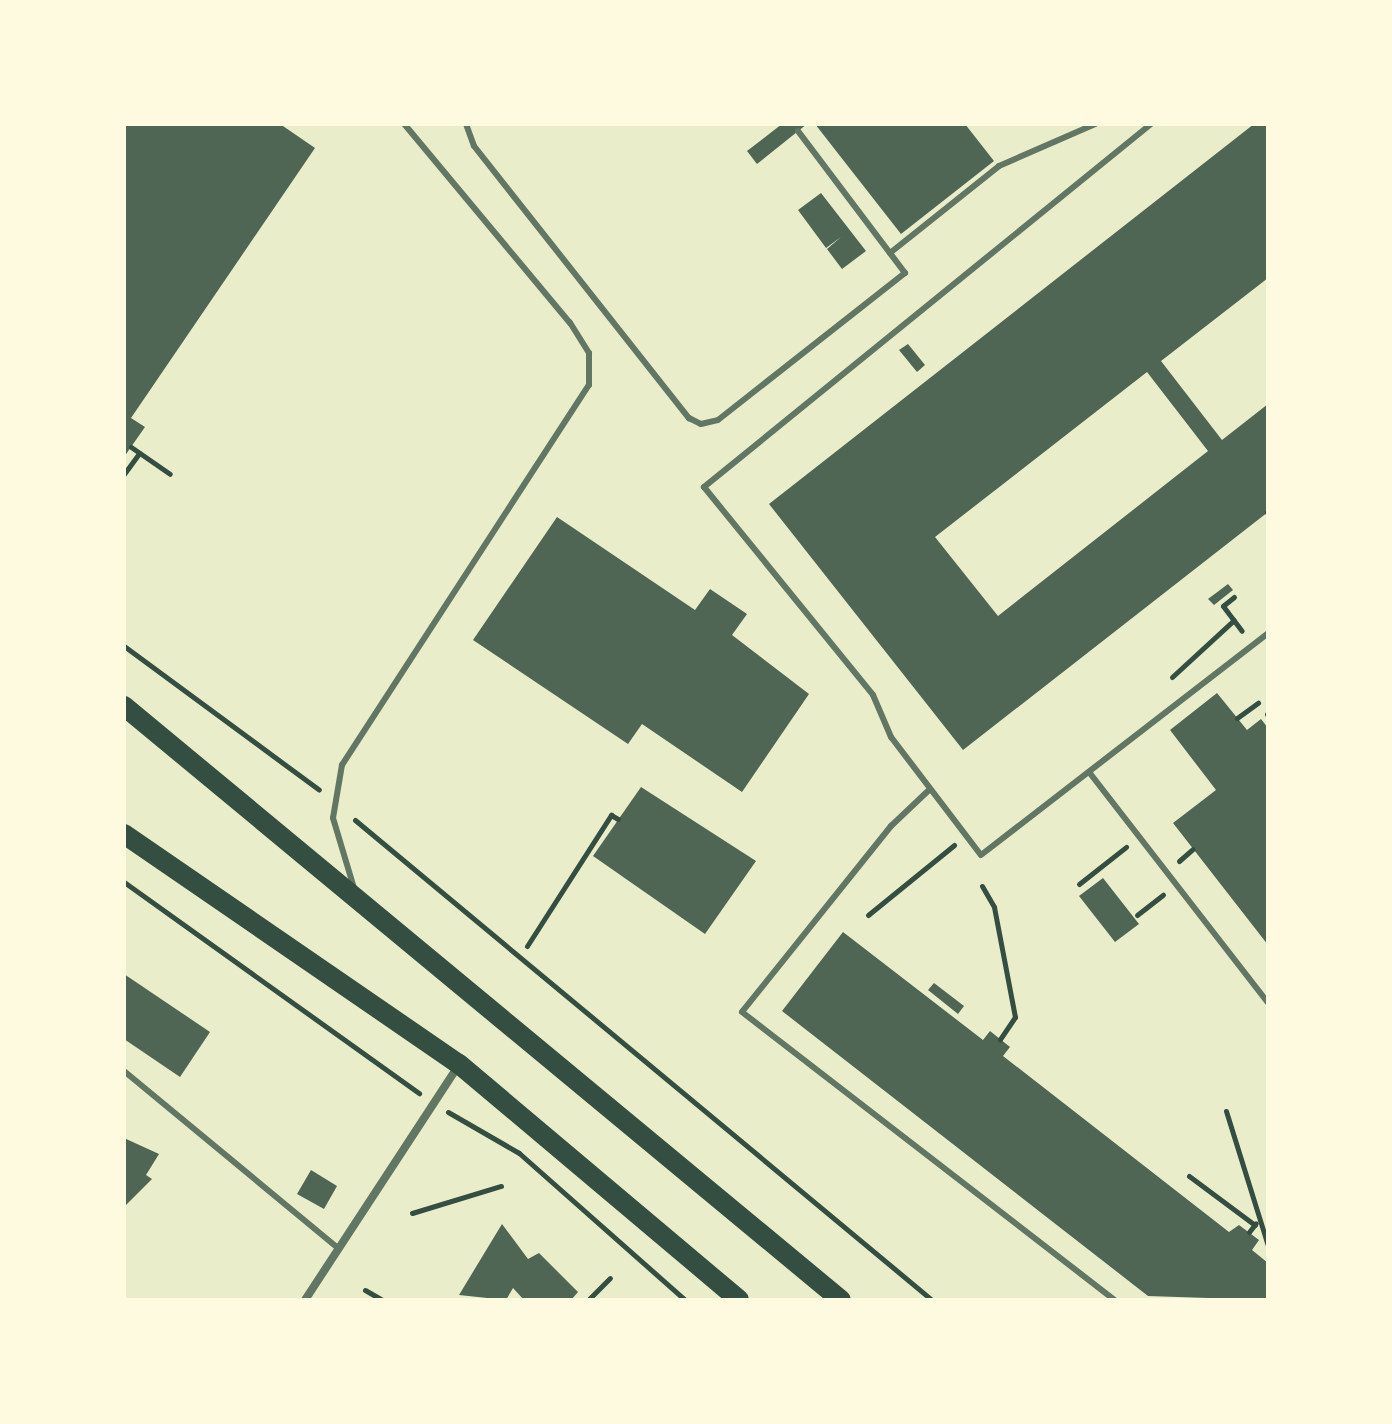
<!DOCTYPE html>
<html>
<head>
<meta charset="utf-8">
<style>
	body { margin:0 }
	#map { position:relative; width:1392px; height:1424px; overflow:hidden; background:#e9edc9; font-family:Poppins,sans-serif }
	div>[style] { position:absolute }
	.building>* { inset:0; background:#4f6655 }
	.path>* { height:5px; margin:-2.5px; padding:0 2.5px; transform-origin:2.5px; border-radius:2.5px; background:#344e41 }
	.service>* { height:6px; margin:-3px; padding:0 3px; transform-origin:3px; border-radius:3px; background:#617663 }
	.minor>* { height:8px; margin:-4px; padding:0 4px; transform-origin:4px; border-radius:4px; background:#617663 }
	.primary>* { height:20px; margin:-10px; padding:0 10px; transform-origin:10px; border-radius:10px; background:#344e41 }
	span { translate:-50% -50%; white-space:nowrap; text-align:center; line-height:1.15; -webkit-text-stroke:6px #fefae0; paint-order:stroke }
	.frame { position:absolute; inset:0; border:126px solid #fefae0; pointer-events:none }
</style>
</head>
<body>
<div id="map">
	<div class="building">
		<i style="clip-path:polygon(124px 124px,280px 124px,315px 148px,131px 418px,145px 427px,124px 457px)"></i>
		<i style="clip-path:polygon(782px 124px,807px 124px,757px 164px,747px 151px)"></i>
		<i style="clip-path:polygon(815px 124px,965px 124px,994px 161px,901px 234px)"></i>
		<i style="clip-path:polygon(evenodd,1254px 124px,1268px 124px,1268px 278px,1161px 361px,1222px 440px,1268px 404px,1268px 512px,963px 750px,769px 504px,1254px 124px,1147px 372px,1208px 451px,998px 616px,935px 537px,1147px 372px)"></i>
		<i style="clip-path:polygon(821px 193px,866px 251px,842px 269px,827px 249px,841px 237px,826px 248px,798px 210px)"></i>
		<i style="clip-path:polygon(908px 344px,925px 365px,917px 372px,899px 350px)"></i>
		<i style="clip-path:polygon(557px 517px,695px 610px,710px 589px,747px 614px,732px 635px,809px 694px,742px 792px,642px 724px,628px 744px,473px 640px)"></i>
		<i style="clip-path:polygon(1228px 584px,1233px 590px,1214px 605px,1208px 599px)"></i>
		<i style="clip-path:polygon(1217px 693px,1247px 730px,1261px 719px,1268px 728px,1268px 945px,1173px 823px,1216px 790px,1170px 730px)"></i>
		<i style="clip-path:polygon(641px 787px,756px 861px,705px 934px,593px 856px)"></i>
		<i style="clip-path:polygon(1103px 878px,1139px 924px,1115px 942px,1079px 896px)"></i>
		<i style="clip-path:polygon(843px 932px,983px 1040px,990px 1031px,1010px 1047px,1003px 1056px,1229px 1232px,1239px 1225px,1259px 1240px,1252px 1250px,1268px 1263px,1268px 1300px,1148px 1296px,782px 1011px)"></i>
		<i style="clip-path:polygon(124px 974px,210px 1032px,180px 1077px,124px 1039px)"></i>
		<i style="clip-path:polygon(934px 983px,964px 1006px,958px 1014px,928px 990px)"></i>
		<i style="clip-path:polygon(124px 1138px,159px 1154px,146px 1175px,152px 1179px,124px 1207px)"></i>
		<i style="clip-path:polygon(311px 1170px,337px 1186px,324px 1209px,297px 1194px)"></i>
		<i style="clip-path:polygon(502px 1224px,528px 1259px,539px 1253px,578px 1292px,571px 1300px,524px 1300px,513px 1288px,506px 1300px,459px 1295px)"></i>
	</div>
	<div class="path">
		<i style="left:131px;top:447px;width:47px;rotate:34.7deg"></i>
		<i style="left:124px;top:474px;width:26px;rotate:-54deg"></i>
		<i style="left:1267px;top:512px;width:2px;rotate:63deg"></i>
		<i style="left:1234px;top:597px;width:14px;rotate:141deg"></i>
		<i style="left:1223px;top:606px;width:31px;rotate:53deg"></i>
		<i style="left:124px;top:646px;width:242px;rotate:36.4deg"></i>
		<i style="left:1172px;top:677px;width:84px;rotate:-42.6deg"></i>
		<i style="left:1267px;top:714px;width:1px"></i>
		<i style="left:1237px;top:718px;width:26px;rotate:-36deg"></i>
		<i style="left:355px;top:820px;width:751px;rotate:39.76deg"></i>
		<i style="left:1179px;top:861px;width:18px;rotate:-41deg"></i>
		<i style="left:124px;top:882px;width:363px;rotate:35.6deg"></i>
		<i style="left:1079px;top:884px;width:60px;rotate:-38.2deg"></i>
		<i style="left:982px;top:886px;width:24px;rotate:60deg"></i>
		<i style="left:994px;top:907px;width:112px;rotate:79.2deg"></i>
		<i style="left:1015px;top:1017px;width:27px;rotate:124deg"></i>
		<i style="left:868px;top:915px;width:111px;rotate:-39.1deg"></i>
		<i style="left:1137px;top:915px;width:33px;rotate:-38deg"></i>
		<i style="left:527px;top:946px;width:156px;rotate:-57.3deg"></i>
		<i style="left:611px;top:815px;width:8px;rotate:30deg"></i>
		<i style="left:1226px;top:1111px;width:141px;rotate:72.7deg"></i>
		<i style="left:448px;top:1112px;width:82px;rotate:30deg"></i>
		<i style="left:519px;top:1153px;width:222px;rotate:41.5deg"></i>
		<i style="left:1189px;top:1176px;width:82px;rotate:36.6deg"></i>
		<i style="left:412px;top:1213px;width:93px;rotate:-16.9deg"></i>
		<i style="left:1249px;top:1232px;width:11px;rotate:-52deg"></i>
		<i style="left:365px;top:1290px;width:20px;rotate:30deg"></i>
		<i style="left:588px;top:1300px;width:31px;rotate:-45deg"></i>
	</div>
	<div class="service">
		<i style="left:466px;top:124px;width:23px;rotate:70deg"></i>
		<i style="left:474px;top:146px;width:347px;rotate:51.7deg"></i>
		<i style="left:689px;top:418px;width:13px;rotate:27deg"></i>
		<i style="left:701px;top:424px;width:17px;rotate:-13deg"></i>
		<i style="left:718px;top:420px;width:238px;rotate:-38.2deg"></i>
		<i style="left:905px;top:273px;width:178px;rotate:-127deg"></i>
		<i style="left:1151px;top:124px;width:576px;rotate:140.92deg"></i>
		<i style="left:704px;top:487px;width:268px;rotate:50.9deg"></i>
		<i style="left:873px;top:695px;width:46px;rotate:66.8deg"></i>
		<i style="left:891px;top:737px;width:148px;rotate:52.7deg"></i>
		<i style="left:981px;top:855px;width:363px;rotate:-37.7deg"></i>
		<i style="left:890px;top:253px;width:139px;rotate:-38.6deg"></i>
		<i style="left:999px;top:166px;width:105px;rotate:-23.6deg"></i>
		<i style="left:1089px;top:772px;width:292px;rotate:52.2deg"></i>
		<i style="left:929px;top:790px;width:52px;rotate:136.5deg"></i>
		<i style="left:891px;top:826px;width:238px;rotate:128.7deg"></i>
		<i style="left:742px;top:1012px;width:471px;rotate:37.7deg"></i>
		<i style="left:354px;top:888px;width:73px;rotate:-106.7deg"></i>
		<i style="left:333px;top:818px;width:54px;rotate:-80.4deg"></i>
		<i style="left:342px;top:765px;width:453px;rotate:-57deg"></i>
		<i style="left:589px;top:385px;width:32px;rotate:-90deg"></i>
		<i style="left:589px;top:353px;width:36px;rotate:-122deg"></i>
		<i style="left:570px;top:323px;width:259px;rotate:-129.8deg"></i>
		<i style="left:124px;top:1071px;width:278px;rotate:39.6deg"></i>
	</div>
	<div class="minor">
		<i style="left:305px;top:1300px;width:280px;rotate:-56.8deg"></i>
	</div>
	<div class="primary">
		<i style="left:124px;top:706px;width:931px;rotate:39.64deg"></i>
		<i style="left:124px;top:834px;width:406px;rotate:34.5deg"></i>
		<i style="left:459px;top:1064px;width:366px;rotate:40.1deg"></i>
	</div>
	<div class="frame"></div>
</div>
</body>
</html>
